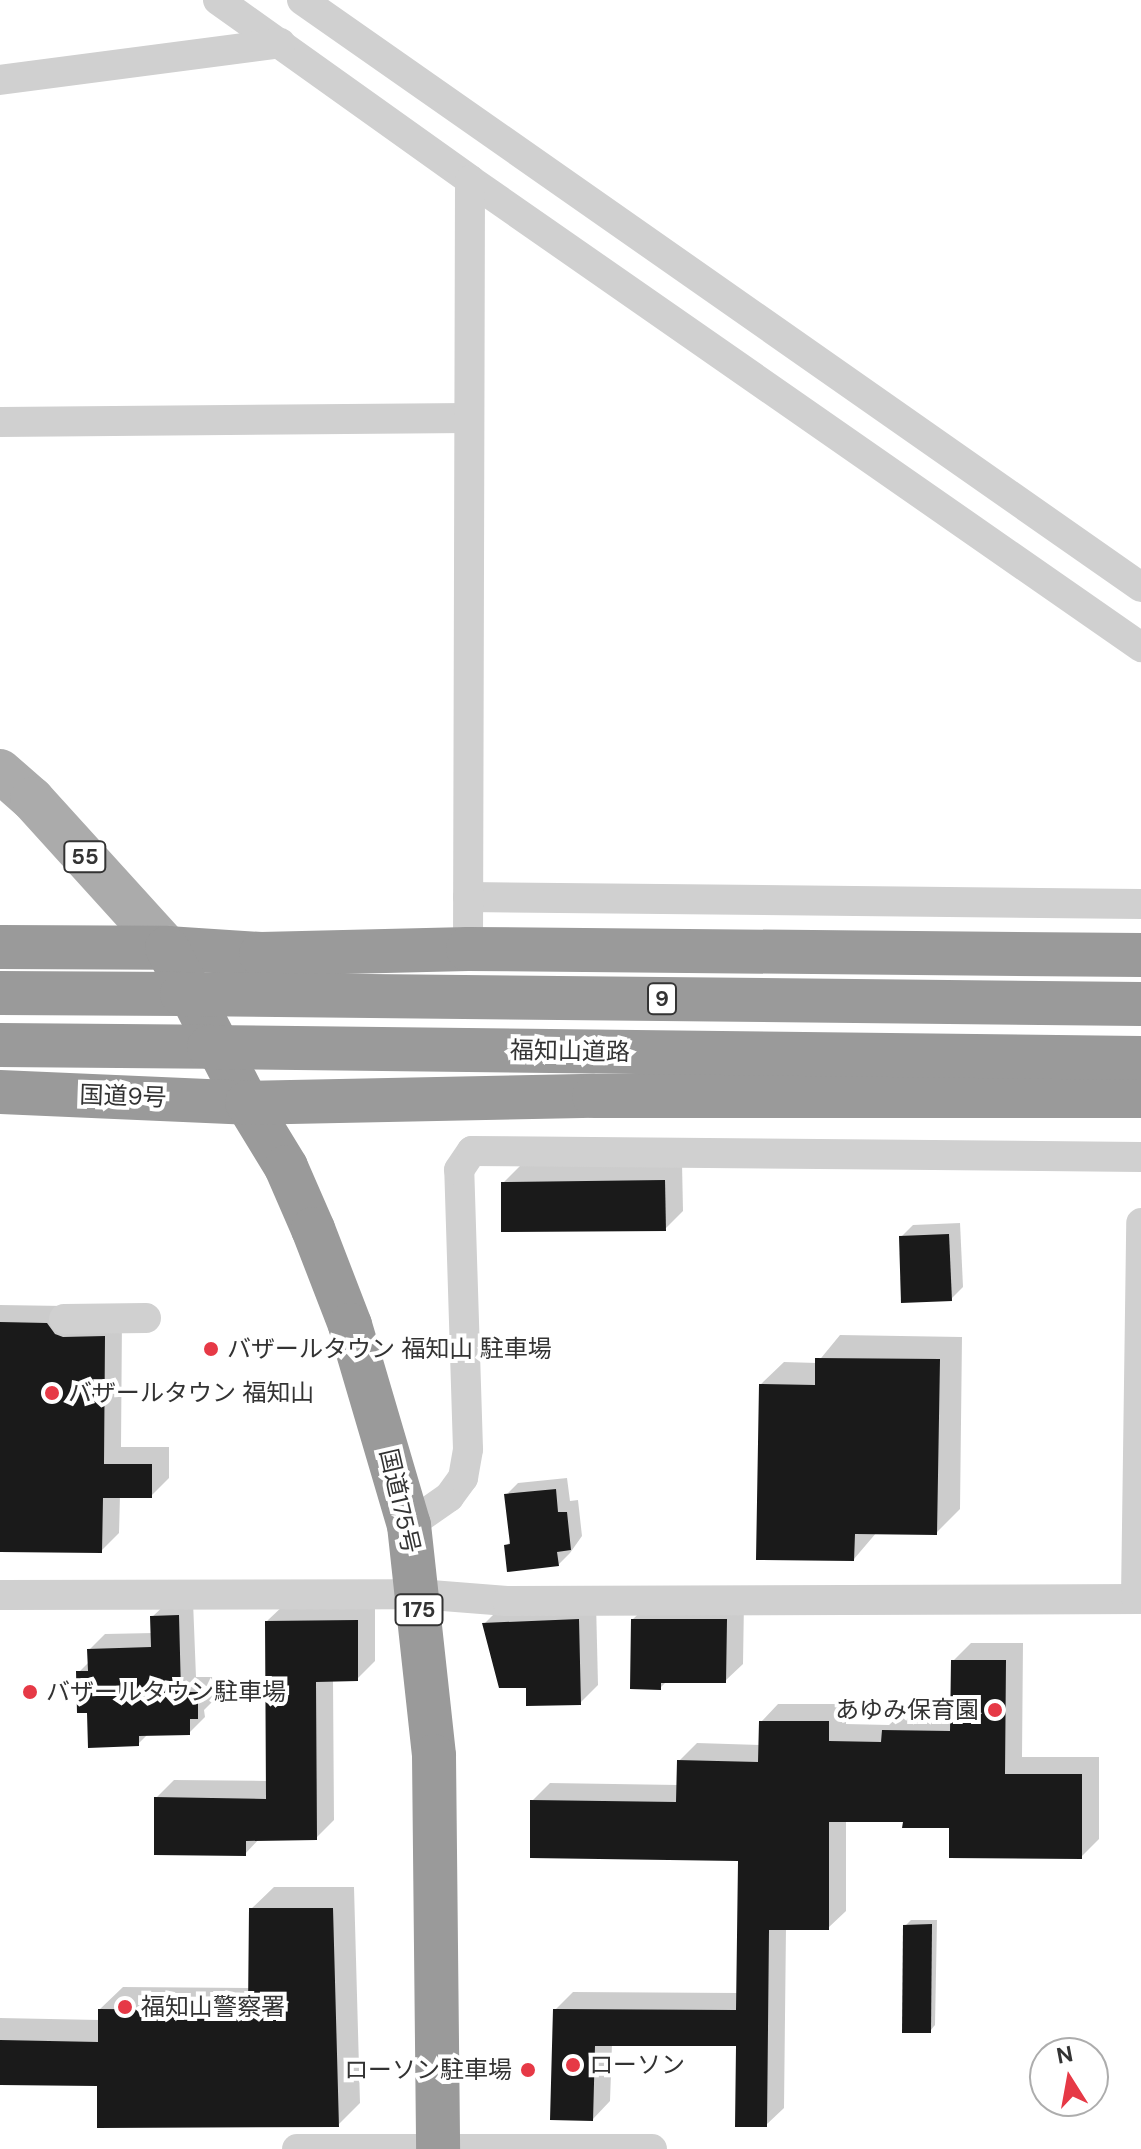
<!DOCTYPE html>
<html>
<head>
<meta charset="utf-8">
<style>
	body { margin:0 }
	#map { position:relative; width:1141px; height:2149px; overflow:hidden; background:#fff; font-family:"DM Sans","Noto Sans JP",sans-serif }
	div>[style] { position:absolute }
	.shadow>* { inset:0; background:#0003 }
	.building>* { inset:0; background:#1a1a1a }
	.street>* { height:30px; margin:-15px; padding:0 15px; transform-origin:15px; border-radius:15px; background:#d0d0d0 }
	.primary>* { height:44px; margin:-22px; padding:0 22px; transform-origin:22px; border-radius:22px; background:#ababab }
	.highway>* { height:44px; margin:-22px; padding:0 22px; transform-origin:22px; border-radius:22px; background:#9a9a9a }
	.highway-bridge>* { height:44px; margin:-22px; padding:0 22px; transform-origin:22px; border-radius:22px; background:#9a9a9a }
	.dots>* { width:22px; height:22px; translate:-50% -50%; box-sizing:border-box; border:4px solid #fff; border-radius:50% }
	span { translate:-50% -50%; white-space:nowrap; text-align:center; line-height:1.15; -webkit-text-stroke:8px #fff; paint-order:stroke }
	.shield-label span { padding:2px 6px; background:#fff; border:2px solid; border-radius:6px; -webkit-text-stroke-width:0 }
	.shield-label { font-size:22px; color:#333; font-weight:700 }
	.street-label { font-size:24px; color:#333 }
	.poi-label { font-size:24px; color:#333 }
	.left { translate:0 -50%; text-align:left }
	.right { translate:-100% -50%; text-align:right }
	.north { position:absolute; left:1029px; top:2037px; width:80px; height:80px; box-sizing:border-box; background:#fff; border:2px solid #adadad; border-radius:50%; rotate:349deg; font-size:22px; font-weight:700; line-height:32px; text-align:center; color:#333 }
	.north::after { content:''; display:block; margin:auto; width:28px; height:36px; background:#e63946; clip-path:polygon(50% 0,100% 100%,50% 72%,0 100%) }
</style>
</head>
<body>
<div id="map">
	<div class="shadow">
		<i style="clip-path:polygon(682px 1163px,683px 1211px,665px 1229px,503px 1183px,521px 1165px)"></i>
		<i style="clip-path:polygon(960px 1223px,963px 1287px,951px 1299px,901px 1237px,913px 1225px)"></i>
		<i style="clip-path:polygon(0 1305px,65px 1306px,122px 1319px,121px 1447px,169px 1447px,169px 1478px,151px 1496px,120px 1496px,119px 1533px,101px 1551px,0 1550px)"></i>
		<i style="clip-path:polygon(840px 1335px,962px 1337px,960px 1509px,936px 1533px,877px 1532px,854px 1559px,760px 1385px,784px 1362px,817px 1363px)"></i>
		<i style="clip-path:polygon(567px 1478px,570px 1501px,578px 1500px,582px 1536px,570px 1553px,558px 1565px,507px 1545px,511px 1541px,506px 1495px,518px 1483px)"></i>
		<i style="clip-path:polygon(193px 1601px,196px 1677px,213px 1677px,213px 1701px,204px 1710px,205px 1717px,189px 1733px,148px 1734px,138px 1744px,89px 1711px,79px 1672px,90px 1661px,89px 1650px,105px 1634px,153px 1633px,152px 1617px,168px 1602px)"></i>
		<i style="clip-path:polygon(596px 1602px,598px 1685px,580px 1703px,528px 1686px,484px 1624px,502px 1606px)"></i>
		<i style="clip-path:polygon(651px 1602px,744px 1602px,743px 1664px,725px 1681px,667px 1681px,660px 1688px,633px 1619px)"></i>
		<i style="clip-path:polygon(375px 1603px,375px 1661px,357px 1679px,333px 1679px,334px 1820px,316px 1838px,260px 1838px,245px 1854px,156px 1798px,174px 1780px,268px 1781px,267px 1621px,285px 1604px)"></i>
		<i style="clip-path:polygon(971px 1643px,1023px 1643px,1022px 1757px,1099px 1757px,1099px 1839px,1081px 1857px,951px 1826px,905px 1820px,846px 1820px,846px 1911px,828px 1928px,786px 1928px,784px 2108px,766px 2125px,738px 2044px,612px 2044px,610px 2101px,593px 2119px,555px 2010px,573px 1992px,739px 1993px,740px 1859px,532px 1801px,550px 1783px,678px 1785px,679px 1761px,697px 1743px,760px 1745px,761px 1722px,778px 1704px,846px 1704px,846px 1724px,889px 1725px,902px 1713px,952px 1713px,953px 1661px)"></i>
		<i style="clip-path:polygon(274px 1887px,354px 1887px,360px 2103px,338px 2125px,99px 2084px,0 2083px,0 2018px,100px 2020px,100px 2009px,123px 1987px,250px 1988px,251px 1909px)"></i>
		<i style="clip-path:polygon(911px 1920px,937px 1920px,935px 2025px,930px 2031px,905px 1926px)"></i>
	</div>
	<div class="building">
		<i style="clip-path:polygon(665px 1180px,666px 1231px,501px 1232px,501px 1182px)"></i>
		<i style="clip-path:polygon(949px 1234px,952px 1301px,901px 1303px,899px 1236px)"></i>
		<i style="clip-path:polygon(0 1322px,47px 1323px,55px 1334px,63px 1337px,105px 1336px,104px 1464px,152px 1464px,152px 1498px,103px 1498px,102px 1553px,0 1552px)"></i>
		<i style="clip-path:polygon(815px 1358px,940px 1359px,937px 1535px,855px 1534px,854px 1561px,756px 1560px,759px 1384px,815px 1385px)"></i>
		<i style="clip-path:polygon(556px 1489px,558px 1512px,567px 1512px,571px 1550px,557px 1552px,559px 1566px,507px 1572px,504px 1545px,510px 1544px,504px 1494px)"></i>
		<i style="clip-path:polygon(179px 1615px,181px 1692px,198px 1692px,198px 1719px,190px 1719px,190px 1735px,139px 1736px,139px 1746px,88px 1748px,87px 1713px,77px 1713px,76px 1671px,88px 1671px,87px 1649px,151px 1647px,150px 1616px)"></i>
		<i style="clip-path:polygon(579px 1619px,581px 1705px,526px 1706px,526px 1688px,499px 1688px,482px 1623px)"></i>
		<i style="clip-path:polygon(631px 1619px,727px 1619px,726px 1683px,661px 1683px,661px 1690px,630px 1689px)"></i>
		<i style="clip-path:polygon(358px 1620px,358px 1681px,316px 1682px,317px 1840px,246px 1841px,246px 1856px,154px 1855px,154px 1797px,266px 1799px,265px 1621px)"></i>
		<i style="clip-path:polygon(951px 1660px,1006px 1660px,1005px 1774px,1082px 1774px,1082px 1859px,949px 1858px,949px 1828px,902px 1828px,903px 1822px,829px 1822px,829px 1930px,769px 1930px,767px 2127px,735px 2127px,736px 2046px,595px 2046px,593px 2121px,550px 2120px,553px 2009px,736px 2010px,738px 1861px,530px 1858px,530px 1800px,676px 1802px,677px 1760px,758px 1762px,759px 1721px,829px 1721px,829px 1741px,881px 1742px,882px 1730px,950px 1731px)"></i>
		<i style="clip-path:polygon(249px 1908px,333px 1908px,339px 2127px,97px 2128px,97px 2086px,0 2085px,0 2040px,98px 2042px,98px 2009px,248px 2010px)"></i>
		<i style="clip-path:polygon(932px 1924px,931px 2033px,902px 2033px,903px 1925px)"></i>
	</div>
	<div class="street">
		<i style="left:218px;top:0;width:310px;rotate:35.5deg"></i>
		<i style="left:470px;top:180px;width:818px;rotate:34.84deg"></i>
		<i style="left:302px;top:0;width:1024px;rotate:34.98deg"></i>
		<i style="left:0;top:80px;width:283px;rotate:-7.5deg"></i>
		<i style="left:0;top:422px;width:469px;rotate:-0.5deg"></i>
		<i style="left:468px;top:897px;width:673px;rotate:0.6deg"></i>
		<i style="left:468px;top:949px;width:769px;rotate:-89.85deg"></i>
		<i style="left:64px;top:1319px;width:82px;rotate:-0.7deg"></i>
		<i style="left:409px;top:1525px;width:49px;rotate:-35deg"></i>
		<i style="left:449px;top:1497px;width:24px;rotate:-54deg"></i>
		<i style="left:463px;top:1478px;width:29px;rotate:-80deg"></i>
		<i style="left:468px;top:1449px;width:279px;rotate:-91.8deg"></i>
		<i style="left:459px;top:1170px;width:23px;rotate:-56deg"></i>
		<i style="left:472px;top:1151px;width:669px;rotate:0.51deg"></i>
		<i style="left:0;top:1595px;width:418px;rotate:-0.1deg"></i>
		<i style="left:418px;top:1594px;width:89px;rotate:4.5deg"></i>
		<i style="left:507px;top:1601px;width:634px;rotate:-0.18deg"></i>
		<i style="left:1136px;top:1598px;width:375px;rotate:-89.2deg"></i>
		<i style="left:297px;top:2149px;width:355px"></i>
	</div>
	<div class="primary">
		<i style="left:0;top:771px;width:43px;rotate:41.2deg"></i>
		<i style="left:32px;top:799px;width:201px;rotate:47.8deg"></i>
	</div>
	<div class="highway">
		<i style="left:0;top:947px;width:167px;rotate:0.3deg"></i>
		<i style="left:167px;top:948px;width:94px;rotate:3.7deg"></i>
		<i style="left:261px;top:954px;width:207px;rotate:-1.4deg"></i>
		<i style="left:468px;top:949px;width:673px;rotate:0.51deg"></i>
		<i style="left:167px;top:948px;width:174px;rotate:62.7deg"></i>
		<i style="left:247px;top:1103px;width:75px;rotate:58.6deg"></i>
		<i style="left:286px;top:1167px;width:68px;rotate:66.5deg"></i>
		<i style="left:313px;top:1229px;width:103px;rotate:68.9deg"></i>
		<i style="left:350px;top:1325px;width:209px;rotate:73.6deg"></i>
		<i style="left:409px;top:1525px;width:232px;rotate:83.8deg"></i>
		<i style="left:434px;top:1756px;width:393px;rotate:89.4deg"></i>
		<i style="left:0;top:993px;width:182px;rotate:0.3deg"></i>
		<i style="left:0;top:1045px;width:209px;rotate:0.5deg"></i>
		<i style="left:0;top:1092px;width:247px;rotate:2.5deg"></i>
		<i style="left:247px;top:1103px;width:347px;rotate:-1.2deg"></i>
		<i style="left:594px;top:1096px;width:547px"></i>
	</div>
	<div class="highway-bridge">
		<i style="left:182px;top:994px;width:959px;rotate:0.6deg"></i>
		<i style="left:209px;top:1047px;width:932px;rotate:0.68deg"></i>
	</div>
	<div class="dots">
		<i style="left:211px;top:1349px;background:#e63946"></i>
		<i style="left:52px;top:1393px;background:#e63946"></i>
		<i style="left:30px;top:1692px;background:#e63946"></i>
		<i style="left:995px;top:1710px;background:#e63946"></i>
		<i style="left:125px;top:2007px;background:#e63946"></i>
		<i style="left:573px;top:2065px;background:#e63946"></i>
		<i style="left:528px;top:2070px;background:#e63946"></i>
	</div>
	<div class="shield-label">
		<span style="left:85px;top:857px">55</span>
		<span style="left:662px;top:999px">9</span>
		<span style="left:419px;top:1610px">175</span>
	</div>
	<div class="street-label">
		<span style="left:570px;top:1051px;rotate:1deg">福知山道路</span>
		<span style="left:123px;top:1096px;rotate:2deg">国道9号</span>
		<span style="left:400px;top:1501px;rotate:77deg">国道175号</span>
	</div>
	<div class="poi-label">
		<span class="left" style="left:227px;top:1349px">バザールタウン 福知山 駐車場</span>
		<span class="left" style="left:68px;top:1393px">バザールタウン 福知山</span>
		<span class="left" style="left:46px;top:1692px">バザールタウン駐車場</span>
		<span class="right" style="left:979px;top:1710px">あゆみ保育園</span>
		<span class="left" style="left:141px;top:2007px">福知山警察署</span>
		<span class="left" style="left:589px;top:2065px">ローソン</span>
		<span class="right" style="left:512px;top:2070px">ローソン駐車場</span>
	</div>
	<div class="north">N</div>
</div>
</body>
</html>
